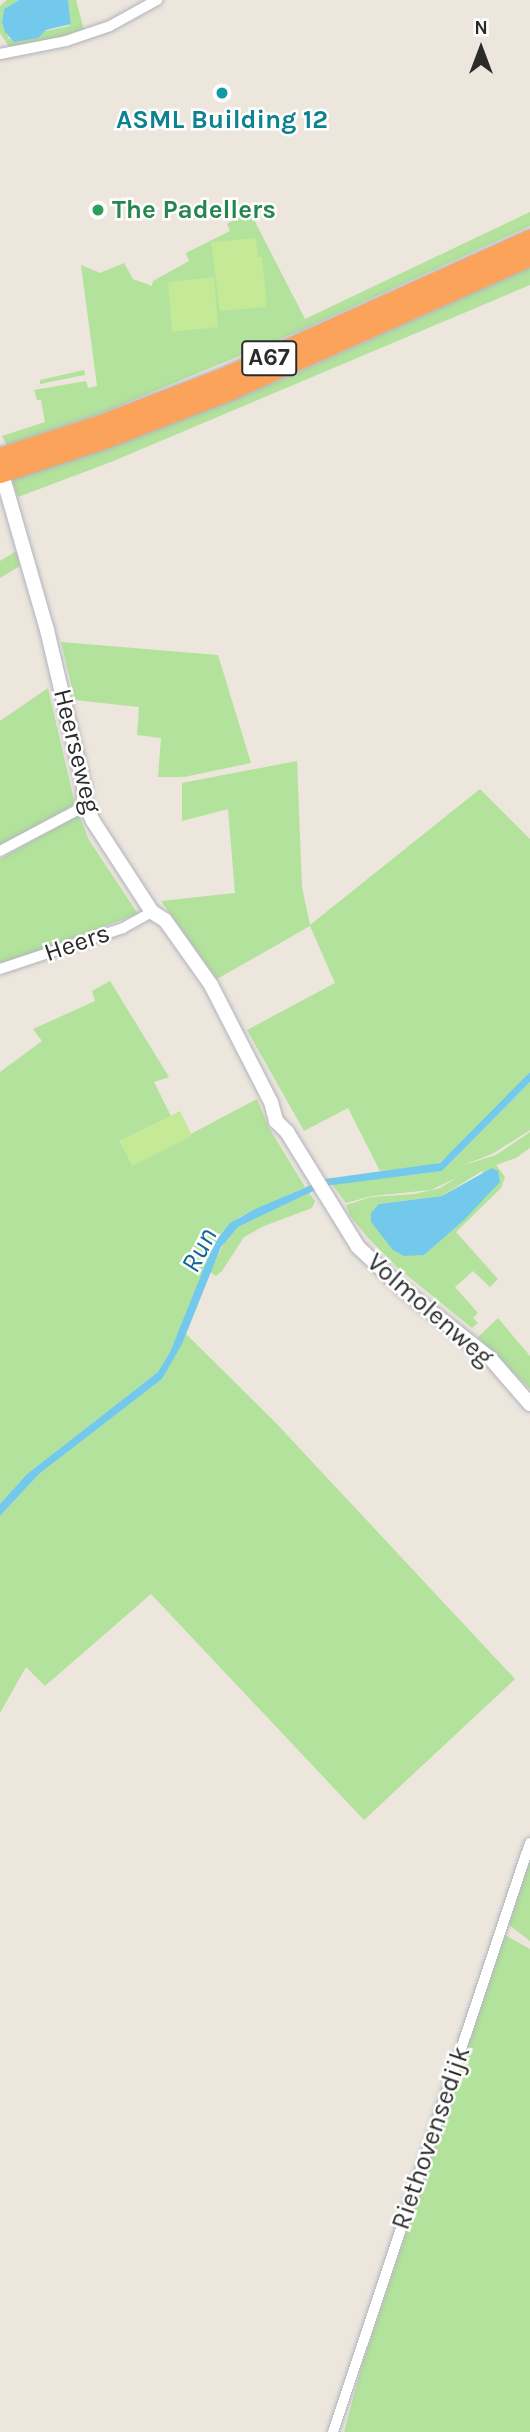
<!DOCTYPE html>
<html>
<head>
<meta charset="utf-8">
<style>
	body { margin:0 }
	#map { position:relative; width:530px; height:2432px; overflow:hidden; background:#ece6dd; font-family:Karla,sans-serif }
	div>[style] { position:absolute }
	.green>* { inset:0; background:#b2e29b }
	.pitch>* { inset:0; background:#c4e997 }
	.water>* { inset:0; background:#73c9ec }
	.roads { filter:drop-shadow(0 0 2px #b1b3be) drop-shadow(0 0 2px #b1b3be) }
	.street>* { height:10px; margin:-5px; padding:0 5px; transform-origin:5px; border-radius:5px; background:#fff }
	.secondary>* { height:14px; margin:-7px; padding:0 7px; transform-origin:7px; border-radius:7px; background:#fff }
	.highway>* { height:19px; margin:-9.5px; padding:0 9.5px; transform-origin:9.5px; border-radius:9.5px; background:#fba35a }
	.dots>* { width:19px; height:19px; translate:-50% -50%; box-sizing:border-box; border:4px solid #fff; border-radius:50% }
	span { translate:-50% -50%; white-space:nowrap; text-align:center; line-height:1.15; -webkit-text-stroke:5px #fff; paint-order:stroke }
	.shield-label span { padding:2px 5px; background:#fff; border:2px solid; border-radius:5px; -webkit-text-stroke-width:0 }
	.shield-label { font-size:24px; color:#2b2b2b; font-weight:700 }
	.culture-label { font-size:26px; color:#0d838f; font-weight:700 }
	.leisure-label { font-size:26px; color:#27864d; font-weight:700 }
	.left { translate:0 -50%; text-align:left }
	.street-label { font-size:26px; color:#2b2b2b }
	.water-label { font-size:28px; color:#106799; font-style:italic }
	.north { position:absolute; left:446px; top:14px; width:70px; height:70px; -webkit-text-stroke:5px #fff; paint-order:stroke; rotate:0deg; font-size:19px; font-weight:700; line-height:28px; text-align:center; color:#2b2b2b }
	.north::after { content:''; display:block; margin:auto; width:24px; height:32px; background:#2b2b2b; clip-path:polygon(50% 0,100% 100%,50% 72%,0 100%) }
</style>
</head>
<body>
<div id="map">
	<div class="green">
		<i style="clip-path:polygon(7px 0,19px 0,4px 9px,2px 22px,9px 39px,69px 26px,71px 23px,68px 0,76px 0,84px 30px,38px 45px,10px 48px,0 33px,0 6px)"></i>
		<i style="clip-path:polygon(evenodd,249px 210px,305px 319px,530px 212px,530px 226px,302px 330px,102px 413px,7px 445px,2px 436px,45px 422px,41px 400px,37px 400px,34px 390px,86px 381px,88px 388px,97px 386px,81px 265px,100px 273px,124px 263px,133px 279px,152px 286px,153px 281px,189px 261px,186px 253px,230px 231px,227px 224px,249px 210px,262px 257px,220px 311px,216px 261px,262px 257px)"></i>
		<i style="clip-path:polygon(530px 267px,530px 285px,111px 462px,18px 497px,11px 479px,96px 452px,285px 378px)"></i>
		<i style="clip-path:polygon(84px 370px,85px 375px,40px 384px,40px 380px)"></i>
		<i style="clip-path:polygon(16px 551px,20px 566px,0 578px,0 561px)"></i>
		<i style="clip-path:polygon(61px 642px,218px 655px,251px 763px,184px 777px,158px 777px,161px 738px,137px 735px,139px 707px,75px 700px)"></i>
		<i style="clip-path:polygon(48px 688px,75px 804px,0 846px,0 721px)"></i>
		<i style="clip-path:polygon(297px 761px,302px 887px,310px 925px,480px 789px,530px 839px,530px 1072px,461px 1145px,435px 1166px,380px 1171px,348px 1108px,304px 1131px,247px 1030px,335px 983px,310px 926px,217px 979px,161px 901px,235px 893px,228px 809px,182px 821px,182px 783px)"></i>
		<i style="clip-path:polygon(79px 815px,89px 840px,138px 914px,0 965px,0 859px)"></i>
		<i style="clip-path:polygon(110px 981px,169px 1077px,154px 1082px,171px 1116px,120px 1141px,132px 1165px,257px 1099px,269px 1128px,305px 1187px,239px 1217px,220px 1234px,170px 1352px,158px 1372px,27px 1474px,0 1504px,0 1072px,42px 1041px,33px 1029px,95px 1001px,92px 991px)"></i>
		<i style="clip-path:polygon(evenodd,530px 1082px,530px 1130px,492px 1154px,461px 1166px,496px 1155px,530px 1132px,530px 1148px,516px 1158px,496px 1165px,505px 1177px,501px 1188px,456px 1232px,498px 1279px,490px 1287px,473px 1271px,455px 1287px,478px 1313px,473px 1318px,478px 1323px,472px 1328px,398px 1268px,370px 1240px,350px 1216px,346px 1205px,371px 1197px,415px 1194px,440px 1188px,458px 1177px,431px 1190px,372px 1196px,346px 1203px,332px 1184px,442px 1171px,530px 1082px,482px 1171px,493px 1190px,424px 1255px,379px 1204px,442px 1196px,482px 1171px)"></i>
		<i style="clip-path:polygon(309px 1193px,315px 1201px,312px 1208px,264px 1226px,244px 1237px,222px 1271px,216px 1276px,210px 1272px,225px 1241px,238px 1227px)"></i>
		<i style="clip-path:polygon(498px 1318px,530px 1356px,530px 1389px,478px 1337px)"></i>
		<i style="clip-path:polygon(186px 1334px,274px 1421px,515px 1679px,364px 1820px,151px 1594px,45px 1686px,26px 1667px,0 1713px,0 1516px,39px 1474px,162px 1379px)"></i>
		<i style="clip-path:polygon(530px 1860px,530px 1941px,509px 1925px)"></i>
		<i style="clip-path:polygon(505px 1935px,530px 1949px,530px 2432px,344px 2432px,362px 2365px)"></i>
	</div>
	<div class="pitch">
		<i style="clip-path:polygon(256px 238px,258px 257px,262px 257px,267px 307px,220px 311px,211px 242px)"></i>
		<i style="clip-path:polygon(214px 277px,218px 327px,172px 332px,168px 282px)"></i>
		<i style="clip-path:polygon(180px 1111px,192px 1136px,132px 1166px,120px 1141px)"></i>
	</div>
	<div class="water">
		<i style="clip-path:polygon(19px 0,68px 0,71px 24px,46px 30px,38px 38px,14px 42px,5px 32px,2px 22px,4px 9px)"></i>
		<i style="clip-path:polygon(530px 1072px,530px 1082px,442px 1171px,324px 1186px,238px 1227px,221px 1247px,182px 1344px,162px 1379px,39px 1474px,0 1516px,0 1504px,27px 1474px,158px 1372px,170px 1352px,214px 1243px,230px 1223px,253px 1210px,325px 1179px,440px 1163px)"></i>
		<i style="clip-path:polygon(492px 1168px,498px 1171px,500px 1182px,464px 1220px,424px 1255px,404px 1256px,393px 1250px,371px 1222px,371px 1213px,379px 1204px,442px 1196px)"></i>
	</div>
	<div class="roads">
		<div class="street">
			<i style="left:0;top:54px;width:67px;rotate:-11.1deg"></i>
			<i style="left:66px;top:41px;width:46px;rotate:-18.8deg"></i>
			<i style="left:110px;top:26px;width:54px;rotate:-29deg"></i>
			<i style="left:0;top:851px;width:96px;rotate:-27.9deg"></i>
			<i style="left:0;top:969px;width:130px;rotate:-18.4deg"></i>
			<i style="left:123px;top:928px;width:33px;rotate:-29deg"></i>
			<i style="left:333px;top:2432px;width:621px;rotate:-71.51deg"></i>
		</div>
		<div class="secondary">
			<i style="left:4px;top:481px;width:155px;rotate:73.9deg"></i>
			<i style="left:47px;top:630px;width:160px;rotate:76.7deg"></i>
			<i style="left:84px;top:786px;width:15px;rotate:90deg"></i>
			<i style="left:84px;top:801px;width:22px;rotate:66deg"></i>
			<i style="left:93px;top:821px;width:108px;rotate:57deg"></i>
			<i style="left:152px;top:912px;width:15px;rotate:32deg"></i>
			<i style="left:165px;top:920px;width:80px;rotate:54.7deg"></i>
			<i style="left:211px;top:985px;width:131px;rotate:62.9deg"></i>
			<i style="left:271px;top:1102px;width:20px;rotate:75deg"></i>
			<i style="left:276px;top:1121px;width:16px;rotate:45deg"></i>
			<i style="left:287px;top:1132px;width:135px;rotate:58.3deg"></i>
			<i style="left:358px;top:1247px;width:66px;rotate:43.2deg"></i>
			<i style="left:406px;top:1292px;width:107px;rotate:38.2deg"></i>
			<i style="left:490px;top:1358px;width:61px;rotate:49deg"></i>
		</div>
		<div class="highway">
			<i style="left:0;top:457px;width:103px;rotate:-18.1deg"></i>
			<i style="left:98px;top:425px;width:135px;rotate:-20.9deg"></i>
			<i style="left:224px;top:377px;width:336px;rotate:-24.3deg"></i>
			<i style="left:0;top:473px;width:106px;rotate:-18.1deg"></i>
			<i style="left:101px;top:440px;width:136px;rotate:-21.1deg"></i>
			<i style="left:228px;top:391px;width:331px;rotate:-24.1deg"></i>
		</div>
	</div>
	<div class="dots">
		<i style="left:222px;top:93px;background:#0f9aa8"></i>
		<i style="left:98px;top:210px;background:#2e9e5b"></i>
	</div>
	<div class="shield-label">
		<span style="left:269px;top:358px">A67</span>
	</div>
	<div class="culture-label">
		<span style="left:222px;top:120px">ASML Building 12</span>
	</div>
	<div class="leisure-label">
		<span class="left" style="left:112px;top:210px">The Padellers</span>
	</div>
	<div class="street-label">
		<span style="left:77px;top:751px;rotate:76deg">Heerseweg</span>
		<span style="left:77px;top:943px;rotate:-19deg">Heers</span>
		<span style="left:430px;top:1310px;rotate:41deg">Volmolenweg</span>
		<span style="left:431px;top:2138px;rotate:-71deg">Riethovensedijk</span>
	</div>
	<div class="water-label">
		<span style="left:199px;top:1250px;rotate:-63deg">Run</span>
	</div>
	<div class="north">N</div>
</div>
</body>
</html>
